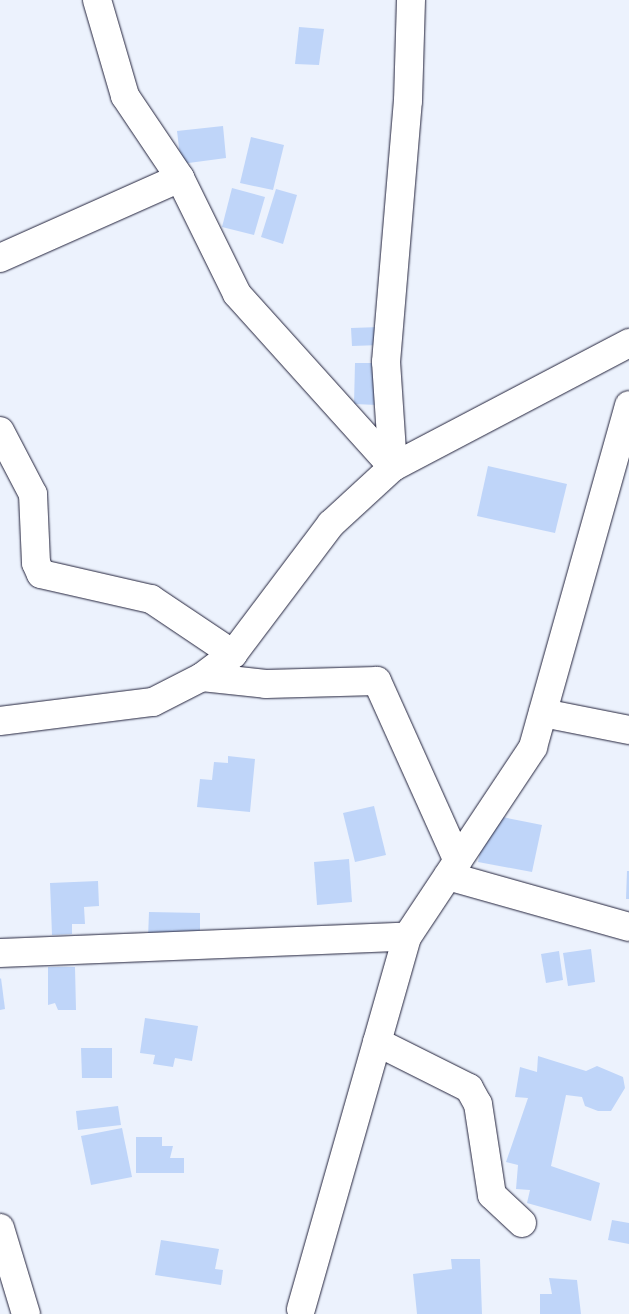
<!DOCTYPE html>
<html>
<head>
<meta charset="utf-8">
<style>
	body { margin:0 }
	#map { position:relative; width:629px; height:1314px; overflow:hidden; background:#ecf2fd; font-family:Caveat,sans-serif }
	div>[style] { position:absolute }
	.building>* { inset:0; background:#bfd5f9 }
	.roads { filter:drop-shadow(0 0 1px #22223b) drop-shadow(0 0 1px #22223b) }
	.minor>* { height:28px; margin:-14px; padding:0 14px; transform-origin:14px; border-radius:14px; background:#fff }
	span { translate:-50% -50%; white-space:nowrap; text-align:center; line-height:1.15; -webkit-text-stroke:4px #fff; paint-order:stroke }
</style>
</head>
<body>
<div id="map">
	<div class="building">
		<i style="clip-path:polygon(299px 27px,324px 29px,319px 65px,295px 64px)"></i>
		<i style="clip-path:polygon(223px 126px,226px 158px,181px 164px,177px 131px)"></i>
		<i style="clip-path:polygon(251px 137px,284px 145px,273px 190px,240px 183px)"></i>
		<i style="clip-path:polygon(232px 188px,265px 197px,254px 235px,222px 227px)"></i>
		<i style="clip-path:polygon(276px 189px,297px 195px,283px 244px,261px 237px)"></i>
		<i style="clip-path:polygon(380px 327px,381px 345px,352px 346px,351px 328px)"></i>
		<i style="clip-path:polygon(355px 363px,378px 363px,377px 405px,354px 404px)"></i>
		<i style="clip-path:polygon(488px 466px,567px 484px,555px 533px,477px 516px)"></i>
		<i style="clip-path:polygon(228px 756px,255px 759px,250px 812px,197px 807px,200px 779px,212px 780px,214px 762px,228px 763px)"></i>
		<i style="clip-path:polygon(374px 806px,386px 855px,355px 862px,343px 813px)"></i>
		<i style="clip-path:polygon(487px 814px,542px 825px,532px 872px,478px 862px)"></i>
		<i style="clip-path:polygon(349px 859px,352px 902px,317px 905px,314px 862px)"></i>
		<i style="clip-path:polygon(627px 871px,629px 871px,629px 899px,626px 899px)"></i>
		<i style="clip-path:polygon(98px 881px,99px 906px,84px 907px,85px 924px,72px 924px,72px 934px,52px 935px,50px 883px)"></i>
		<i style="clip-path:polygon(149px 912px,200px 913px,200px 939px,148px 938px)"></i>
		<i style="clip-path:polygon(591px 949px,595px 982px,568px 986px,563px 953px)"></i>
		<i style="clip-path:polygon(559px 951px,563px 980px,546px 983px,541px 954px)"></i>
		<i style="clip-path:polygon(48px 967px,75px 967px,76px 1010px,58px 1010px,55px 1003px,48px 1005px)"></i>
		<i style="clip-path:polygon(1px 978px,5px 1009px,0 1010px,0 979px)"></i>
		<i style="clip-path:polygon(145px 1018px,198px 1026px,192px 1061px,175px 1058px,173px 1067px,153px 1064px,155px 1055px,140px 1053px)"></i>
		<i style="clip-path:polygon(81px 1048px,112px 1048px,112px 1078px,82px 1078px)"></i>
		<i style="clip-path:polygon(538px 1056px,586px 1071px,597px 1066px,623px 1077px,625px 1088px,611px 1111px,598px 1111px,585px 1106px,582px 1097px,566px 1095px,551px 1166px,600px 1183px,591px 1221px,527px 1203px,530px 1190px,516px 1189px,518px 1165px,506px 1162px,528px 1098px,515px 1097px,520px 1067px,537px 1072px)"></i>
		<i style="clip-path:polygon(118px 1106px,121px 1125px,78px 1130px,76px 1111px)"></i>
		<i style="clip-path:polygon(122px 1128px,132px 1177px,91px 1185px,81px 1136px)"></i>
		<i style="clip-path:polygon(136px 1137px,162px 1137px,162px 1146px,173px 1146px,170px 1158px,184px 1158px,184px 1173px,136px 1173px)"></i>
		<i style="clip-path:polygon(612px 1220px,629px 1223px,629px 1244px,608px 1240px)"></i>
		<i style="clip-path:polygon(161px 1240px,219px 1249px,215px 1269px,223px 1270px,221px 1285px,155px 1275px)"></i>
		<i style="clip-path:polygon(451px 1259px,480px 1259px,482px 1314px,417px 1314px,413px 1274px,452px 1269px)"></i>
		<i style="clip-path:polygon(549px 1278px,577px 1280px,581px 1314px,540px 1314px,540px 1294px,552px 1294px)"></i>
	</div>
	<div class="roads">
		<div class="minor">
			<i style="left:97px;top:0;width:100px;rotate:73.7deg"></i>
			<i style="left:125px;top:96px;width:99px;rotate:56.1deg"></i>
			<i style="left:180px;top:178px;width:129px;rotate:63.8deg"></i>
			<i style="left:237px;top:294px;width:233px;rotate:48deg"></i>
			<i style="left:0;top:258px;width:197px;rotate:-24deg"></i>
			<i style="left:0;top:431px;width:71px;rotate:62.4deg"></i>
			<i style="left:33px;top:494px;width:69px;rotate:87.5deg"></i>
			<i style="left:36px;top:563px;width:12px;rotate:66deg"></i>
			<i style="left:41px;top:574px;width:113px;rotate:12.8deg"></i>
			<i style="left:151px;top:599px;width:99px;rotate:33.9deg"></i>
			<i style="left:393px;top:467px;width:105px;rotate:-93.8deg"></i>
			<i style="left:386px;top:362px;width:262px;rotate:-85.2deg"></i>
			<i style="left:408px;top:101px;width:101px;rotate:-88.3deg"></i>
			<i style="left:202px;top:677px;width:64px;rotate:6.2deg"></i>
			<i style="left:266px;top:684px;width:111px;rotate:-1.5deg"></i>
			<i style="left:377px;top:681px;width:197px;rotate:65.8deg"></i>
			<i style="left:543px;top:713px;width:88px;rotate:11.2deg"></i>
			<i style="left:0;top:721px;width:154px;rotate:-7.1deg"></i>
			<i style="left:153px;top:702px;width:55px;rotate:-27deg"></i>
			<i style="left:202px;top:677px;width:39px;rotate:-37deg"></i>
			<i style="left:233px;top:654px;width:163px;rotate:-53deg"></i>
			<i style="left:331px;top:524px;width:84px;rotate:-42.6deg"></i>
			<i style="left:393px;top:467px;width:267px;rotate:-27.7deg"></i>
			<i style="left:448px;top:876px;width:188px;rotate:15.7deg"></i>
			<i style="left:0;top:953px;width:407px;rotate:-2.3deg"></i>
			<i style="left:377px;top:1042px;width:103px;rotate:26.6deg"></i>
			<i style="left:469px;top:1088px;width:18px;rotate:61deg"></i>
			<i style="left:478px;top:1104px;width:92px;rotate:81.3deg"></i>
			<i style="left:492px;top:1195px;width:41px;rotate:43deg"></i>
			<i style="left:0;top:1228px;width:90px;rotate:73.2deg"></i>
			<i style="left:301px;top:1309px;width:387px;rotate:-74.1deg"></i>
			<i style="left:407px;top:937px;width:228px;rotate:-56.4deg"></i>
			<i style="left:533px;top:747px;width:355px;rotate:-74.3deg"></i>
		</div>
	</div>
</div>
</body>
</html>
